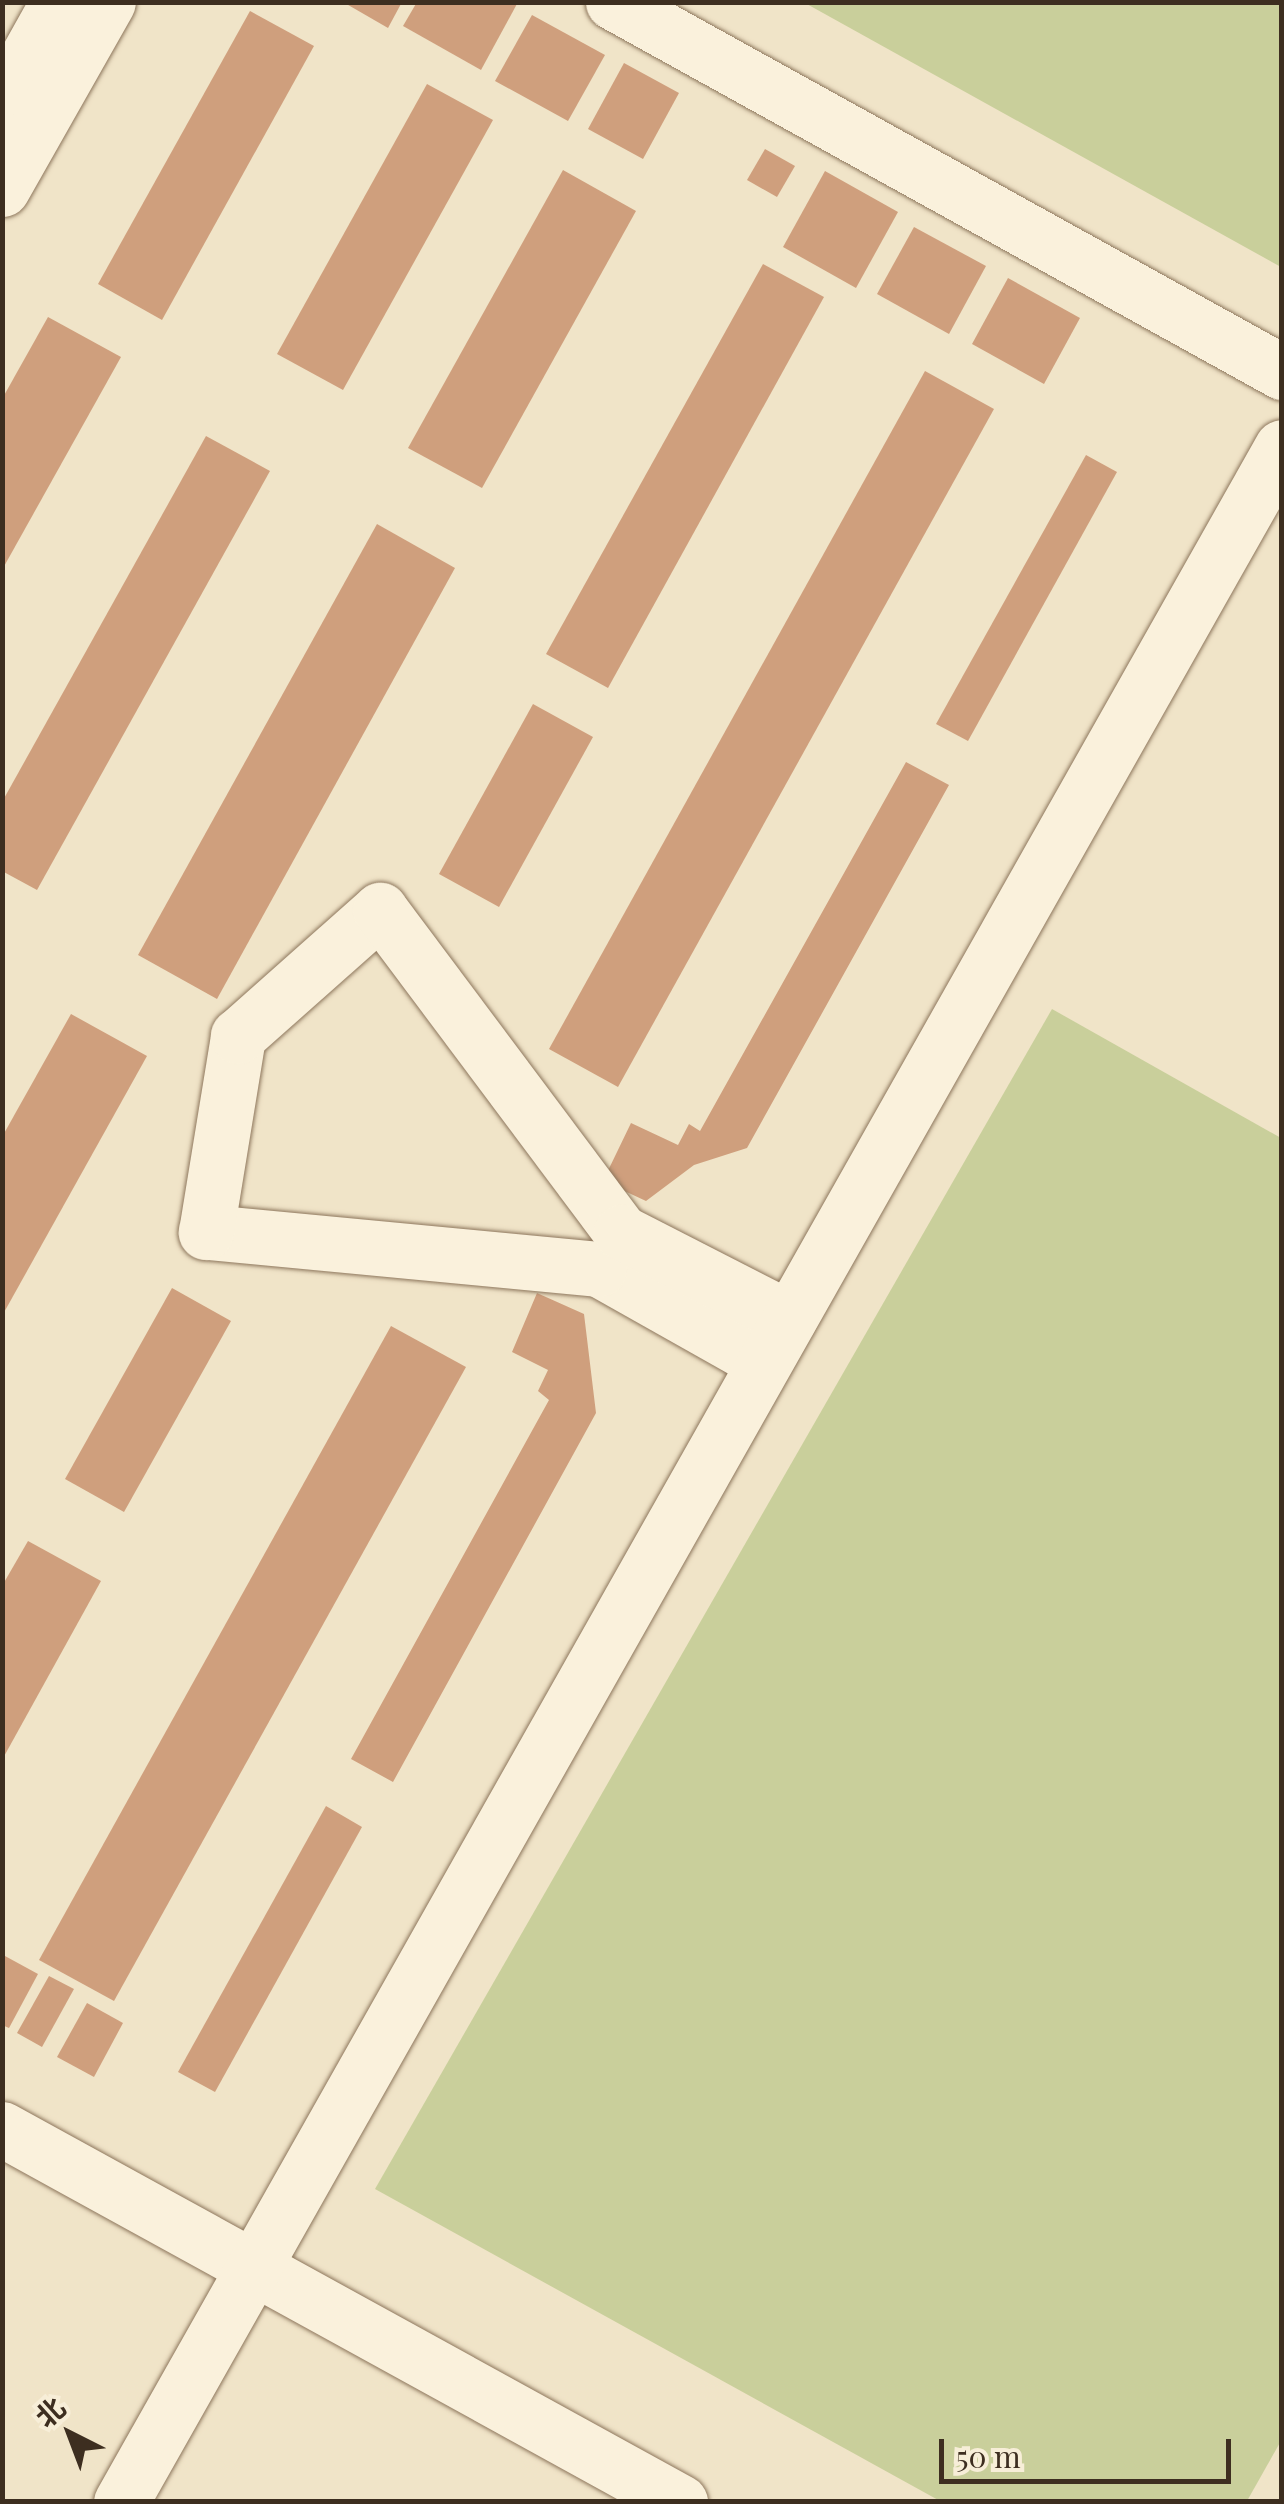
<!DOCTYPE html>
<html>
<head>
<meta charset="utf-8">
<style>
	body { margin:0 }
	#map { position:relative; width:1284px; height:2504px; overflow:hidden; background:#f0e4c8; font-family:"Playfair Display","Noto Sans SC",serif }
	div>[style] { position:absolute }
	.green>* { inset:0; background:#c9cf9b }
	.building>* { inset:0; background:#cf9f7d }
	.roads { filter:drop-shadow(0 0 2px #8d765c) drop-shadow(0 0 2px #8d765c) }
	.minor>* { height:55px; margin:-27.5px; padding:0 27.5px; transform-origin:27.5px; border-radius:27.5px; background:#faf1dc }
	span { translate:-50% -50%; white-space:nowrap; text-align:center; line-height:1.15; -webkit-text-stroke:8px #f7eed8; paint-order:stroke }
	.frame { position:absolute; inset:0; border:5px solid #3d2e20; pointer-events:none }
	.north { position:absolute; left:20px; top:2384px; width:100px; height:100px; -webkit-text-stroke:8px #f7eed8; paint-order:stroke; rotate:318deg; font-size:28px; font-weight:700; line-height:40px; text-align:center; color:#3d2e20 }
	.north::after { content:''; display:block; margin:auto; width:35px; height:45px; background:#3d2e20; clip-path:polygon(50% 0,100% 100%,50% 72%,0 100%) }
	.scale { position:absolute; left:939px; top:2439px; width:292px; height:45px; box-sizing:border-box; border:5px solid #3d2e20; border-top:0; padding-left:12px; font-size:30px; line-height:35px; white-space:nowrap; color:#3d2e20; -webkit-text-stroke:8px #f7eed8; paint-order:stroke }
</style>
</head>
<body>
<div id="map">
	<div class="green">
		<i style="clip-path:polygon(805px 3px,1281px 3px,1281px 267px)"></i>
		<i style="clip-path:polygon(1052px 1009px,1281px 1138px,1282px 2439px,1247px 2501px,940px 2501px,375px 2189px)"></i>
	</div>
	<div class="building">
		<i style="clip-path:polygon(343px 2px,402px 2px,388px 28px)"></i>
		<i style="clip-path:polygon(417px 2px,518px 2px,481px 70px,403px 26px)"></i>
		<i style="clip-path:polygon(250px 11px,314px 46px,162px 320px,98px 284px)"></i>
		<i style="clip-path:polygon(532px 15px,605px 55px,568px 121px,495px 81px)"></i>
		<i style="clip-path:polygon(624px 63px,679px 93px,643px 159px,588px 129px)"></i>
		<i style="clip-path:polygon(427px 84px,493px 120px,343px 390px,277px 354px)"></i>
		<i style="clip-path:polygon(765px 149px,795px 166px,777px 197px,747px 180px)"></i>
		<i style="clip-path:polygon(563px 170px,636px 211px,482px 488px,408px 448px)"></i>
		<i style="clip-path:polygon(825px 171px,898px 212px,856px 288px,783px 247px)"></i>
		<i style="clip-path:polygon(914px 227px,986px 266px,949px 334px,877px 294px)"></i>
		<i style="clip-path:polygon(763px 264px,824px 297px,608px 688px,546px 654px)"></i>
		<i style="clip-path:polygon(1008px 278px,1080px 318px,1044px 384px,972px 344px)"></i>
		<i style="clip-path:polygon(48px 317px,121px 357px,2px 570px,2px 399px)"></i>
		<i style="clip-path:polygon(925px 371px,994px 409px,618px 1087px,549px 1049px)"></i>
		<i style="clip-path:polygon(206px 436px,270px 471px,37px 890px,2px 871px,2px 802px)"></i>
		<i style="clip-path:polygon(1086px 455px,1117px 472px,968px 741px,936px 724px)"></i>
		<i style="clip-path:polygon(377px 524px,455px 568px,217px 999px,138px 955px)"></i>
		<i style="clip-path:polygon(533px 704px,593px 737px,499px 907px,439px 874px)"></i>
		<i style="clip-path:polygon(906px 762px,949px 785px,747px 1148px,694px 1165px,646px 1201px,603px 1181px,631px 1123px,678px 1145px,689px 1124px,700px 1131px)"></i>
		<i style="clip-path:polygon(71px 1014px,147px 1056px,2px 1316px,2px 1137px)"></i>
		<i style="clip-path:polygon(172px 1288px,231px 1321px,124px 1512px,65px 1479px)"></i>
		<i style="clip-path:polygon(537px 1293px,584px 1314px,596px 1413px,393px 1782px,351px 1759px,549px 1400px,538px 1391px,548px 1370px,512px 1352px)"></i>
		<i style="clip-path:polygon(391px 1326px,466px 1367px,114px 2001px,39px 1960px)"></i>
		<i style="clip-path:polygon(28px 1541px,101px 1581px,2px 1760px,2px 1586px)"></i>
		<i style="clip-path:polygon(326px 1806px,362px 1827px,215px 2092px,178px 2072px)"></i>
		<i style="clip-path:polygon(5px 1956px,38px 1974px,9px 2028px,2px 2025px)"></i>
		<i style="clip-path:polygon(49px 1976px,74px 1989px,42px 2047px,17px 2033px)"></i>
		<i style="clip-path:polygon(87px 2003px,123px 2023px,94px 2077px,57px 2057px)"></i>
	</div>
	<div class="roads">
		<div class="minor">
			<i style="left:613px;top:2px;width:765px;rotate:28.95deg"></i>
			<i style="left:2px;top:102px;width:115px;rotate:-60.8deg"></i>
			<i style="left:2px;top:189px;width:215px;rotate:-60.5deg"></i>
			<i style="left:764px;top:1362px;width:189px;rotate:-150.6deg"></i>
			<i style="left:599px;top:1269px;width:395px;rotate:-174.6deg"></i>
			<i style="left:206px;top:1232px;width:199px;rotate:-80.7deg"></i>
			<i style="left:238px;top:1036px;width:190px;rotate:-41.6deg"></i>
			<i style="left:380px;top:910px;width:402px;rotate:53.2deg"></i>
			<i style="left:621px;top:1232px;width:189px;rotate:27.1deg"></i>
			<i style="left:2px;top:2129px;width:774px;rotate:28.82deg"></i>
			<i style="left:121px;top:2502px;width:2360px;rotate:-60.54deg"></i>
		</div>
	</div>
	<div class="frame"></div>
	<div class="north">北</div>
	<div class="scale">50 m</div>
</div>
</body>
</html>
